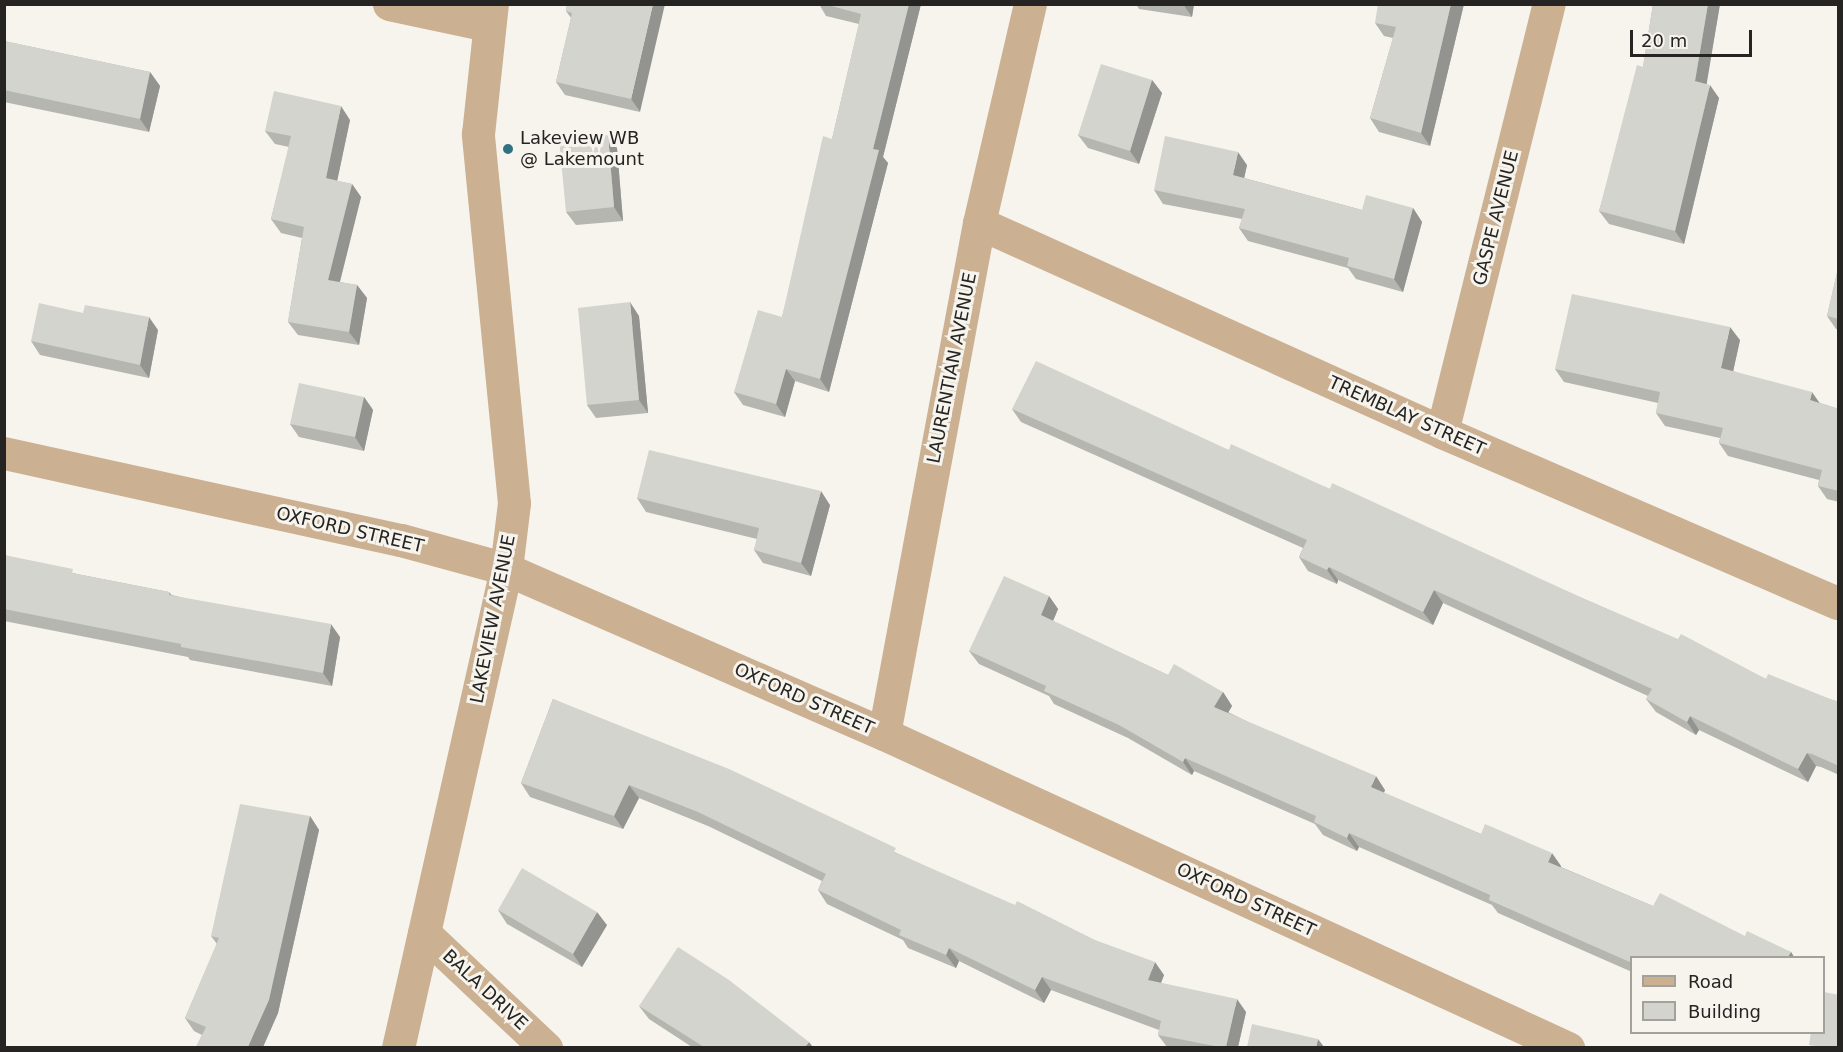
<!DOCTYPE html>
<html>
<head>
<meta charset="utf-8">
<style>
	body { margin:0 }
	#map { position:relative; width:1843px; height:1052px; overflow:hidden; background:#f6f4ed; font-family:"DejaVu Sans",sans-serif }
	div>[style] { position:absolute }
	.minor>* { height:33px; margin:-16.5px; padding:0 16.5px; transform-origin:16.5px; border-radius:16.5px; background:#cbb092 }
	.tertiary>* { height:33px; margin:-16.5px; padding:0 16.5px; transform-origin:16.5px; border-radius:16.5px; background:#cbb092 }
	.wall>* { inset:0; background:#b5b6b0 }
	.shaded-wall>* { inset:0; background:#939490 }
	.building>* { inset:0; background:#d2d4cd }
	.dots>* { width:16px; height:16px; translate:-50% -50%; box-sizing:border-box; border:3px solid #f6f4ed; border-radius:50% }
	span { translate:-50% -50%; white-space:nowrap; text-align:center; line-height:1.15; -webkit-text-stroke:6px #f6f4ed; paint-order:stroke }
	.poi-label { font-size:18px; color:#252422 }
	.left { translate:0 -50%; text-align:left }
	.street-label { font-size:18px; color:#252422 }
	.frame { position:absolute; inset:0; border:6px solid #252422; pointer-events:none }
	.legend { position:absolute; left:1630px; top:956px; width:195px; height:78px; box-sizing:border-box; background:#f6f4ed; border:2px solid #a2a19c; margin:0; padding:8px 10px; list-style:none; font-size:18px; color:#252422 }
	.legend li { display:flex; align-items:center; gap:12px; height:30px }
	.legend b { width:30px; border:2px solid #a2a19c }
	.scale { position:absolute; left:1630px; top:30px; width:122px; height:27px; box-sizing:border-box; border:3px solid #252422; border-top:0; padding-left:8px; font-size:18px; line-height:21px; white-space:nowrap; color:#252422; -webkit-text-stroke:4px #f6f4ed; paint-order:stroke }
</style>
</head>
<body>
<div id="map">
	<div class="minor">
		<i style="left:389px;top:4px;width:100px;rotate:12.1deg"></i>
		<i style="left:979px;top:223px;width:508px;rotate:24.29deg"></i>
		<i style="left:1442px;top:432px;width:431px;rotate:23.4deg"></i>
		<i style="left:1442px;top:432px;width:441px;rotate:-76deg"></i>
		<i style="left:884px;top:734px;width:520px;rotate:-79.47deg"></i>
		<i style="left:979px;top:223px;width:225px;rotate:-76.9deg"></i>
		<i style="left:424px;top:933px;width:168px;rotate:43.3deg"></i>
		<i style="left:398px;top:1048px;width:491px;rotate:-77.3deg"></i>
		<i style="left:506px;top:569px;width:66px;rotate:-83.1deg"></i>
		<i style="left:514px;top:503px;width:371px;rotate:-95.6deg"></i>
		<i style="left:478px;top:134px;width:131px;rotate:-83.9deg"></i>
	</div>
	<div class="tertiary">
		<i style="left:4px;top:453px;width:406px;rotate:12.4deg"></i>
		<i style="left:401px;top:540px;width:109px;rotate:15.4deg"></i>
		<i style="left:506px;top:569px;width:412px;rotate:23.6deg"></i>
		<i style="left:884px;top:734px;width:753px;rotate:24.66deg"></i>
	</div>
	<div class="wall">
		<i style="clip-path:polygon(567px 4px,640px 112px,565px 95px,556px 82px,571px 18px,566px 11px)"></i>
		<i style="clip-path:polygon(819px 4px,921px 4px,883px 157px,888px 163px,829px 392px,795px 381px,785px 417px,743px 405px,734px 392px,782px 317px,832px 139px,859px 24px,826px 16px)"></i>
		<i style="clip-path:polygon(1136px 4px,1194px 4px,1192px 17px,1139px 9px)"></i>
		<i style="clip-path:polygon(1464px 4px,1430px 146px,1379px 132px,1370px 118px,1393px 38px,1384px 36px,1375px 23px)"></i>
		<i style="clip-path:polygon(1653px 4px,1720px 4px,1706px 84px,1719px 98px,1684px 244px,1609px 224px,1599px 211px,1643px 67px)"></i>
		<i style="clip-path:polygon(4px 41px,150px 72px,160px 86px,149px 132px,4px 102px)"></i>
		<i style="clip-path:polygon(1152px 80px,1162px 93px,1139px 164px,1088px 148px,1078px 135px)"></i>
		<i style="clip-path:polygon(350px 120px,337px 181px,352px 184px,361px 197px,340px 282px,357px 285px,367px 298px,359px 345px,298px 335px,288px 322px,302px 238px,281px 233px,271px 219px,289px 147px,275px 144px,265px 131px)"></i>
		<i style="clip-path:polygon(617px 148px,623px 221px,576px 225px,566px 212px)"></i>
		<i style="clip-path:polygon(1247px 165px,1244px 178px,1362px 210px,1413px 208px,1422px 222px,1403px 292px,1356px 279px,1348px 268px,1248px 241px,1239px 228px,1242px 219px,1163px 204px,1154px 190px)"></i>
		<i style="clip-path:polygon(1839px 264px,1839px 330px,1836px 329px,1827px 316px)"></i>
		<i style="clip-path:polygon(639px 316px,648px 413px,596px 418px,587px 405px)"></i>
		<i style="clip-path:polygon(158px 330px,149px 378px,40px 355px,31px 341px)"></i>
		<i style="clip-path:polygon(1740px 340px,1733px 371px,1820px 403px,1839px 409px,1839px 502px,1827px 499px,1818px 486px,1819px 480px,1728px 456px,1719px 443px,1720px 438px,1665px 426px,1656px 413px,1658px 403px,1564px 382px,1555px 369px)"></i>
		<i style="clip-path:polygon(364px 397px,373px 410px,364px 451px,299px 437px,290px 424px)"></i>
		<i style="clip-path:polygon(1012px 409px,1229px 450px,1330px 489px,1589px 601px,1766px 679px,1839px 702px,1839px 775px,1821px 767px,1816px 766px,1808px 782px,1699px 730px,1696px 735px,1656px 712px,1646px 699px,1648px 696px,1443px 603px,1433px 625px,1338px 580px,1337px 584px,1308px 571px,1299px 557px,1303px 548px,1021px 422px)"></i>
		<i style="clip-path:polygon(637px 498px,830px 505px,811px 576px,763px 563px,754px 550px,757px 539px,646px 512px)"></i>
		<i style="clip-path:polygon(4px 555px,77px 574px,169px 592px,172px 595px,340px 637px,332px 686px,190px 660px,188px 657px,4px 621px)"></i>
		<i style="clip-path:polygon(1049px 596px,1058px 609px,1053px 621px,1168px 675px,1223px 692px,1232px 706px,1228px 712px,1385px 790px,1384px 793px,1481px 834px,1561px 866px,1561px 867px,1653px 906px,1791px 952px,1794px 957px,1632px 957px,1632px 972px,1498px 913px,1492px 905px,1359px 847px,1357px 851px,1323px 835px,1315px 824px,1194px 771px,1192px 775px,1128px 738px,1054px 704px,1049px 696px,979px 664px,969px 651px)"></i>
		<i style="clip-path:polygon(553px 699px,901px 855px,1164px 975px,1161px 983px,1246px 1012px,1238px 1047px,1167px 1047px,1158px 1035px,1159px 1030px,1051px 990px,1044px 1003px,959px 961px,956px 968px,908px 948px,903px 940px,827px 904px,818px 890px,822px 881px,708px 826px,639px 798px,623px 829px,530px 797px,521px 783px)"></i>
		<i style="clip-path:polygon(310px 816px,319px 830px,278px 1013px,263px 1047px,196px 1047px,202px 1035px,194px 1031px,185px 1018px,217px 944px,211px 936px)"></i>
		<i style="clip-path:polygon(498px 910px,607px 925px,582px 967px,507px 924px)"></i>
		<i style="clip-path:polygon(639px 1006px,813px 1047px,692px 1047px,649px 1019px)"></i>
	</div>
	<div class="shaded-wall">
		<i style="clip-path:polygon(653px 4px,665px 4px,640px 112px,631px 99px)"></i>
		<i style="clip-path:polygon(909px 4px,921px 4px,883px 157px,888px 163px,829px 392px,820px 379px,873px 149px)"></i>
		<i style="clip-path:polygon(1183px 4px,1194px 4px,1192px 17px)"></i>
		<i style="clip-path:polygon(1451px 4px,1464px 4px,1430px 146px,1421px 133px)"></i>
		<i style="clip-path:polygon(1708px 4px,1720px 4px,1705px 94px,1695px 81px)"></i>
		<i style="clip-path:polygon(150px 72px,160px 86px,149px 132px,140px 119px)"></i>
		<i style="clip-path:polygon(1152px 80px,1162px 93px,1139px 164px,1130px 151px)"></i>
		<i style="clip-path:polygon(1710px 85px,1719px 98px,1684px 244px,1675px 231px)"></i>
		<i style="clip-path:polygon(341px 106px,350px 120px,335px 191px,326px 178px)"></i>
		<i style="clip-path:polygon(608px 135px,617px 148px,623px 221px,614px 207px)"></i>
		<i style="clip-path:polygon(1238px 152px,1247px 165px,1242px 188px,1233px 175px)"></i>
		<i style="clip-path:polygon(352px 184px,361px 197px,337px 293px,328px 280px)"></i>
		<i style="clip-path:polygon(1413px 208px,1422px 222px,1403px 292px,1394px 279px)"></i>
		<i style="clip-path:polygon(357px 285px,367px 298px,359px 345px,349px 332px)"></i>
		<i style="clip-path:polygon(630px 302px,639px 316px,648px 413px,639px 400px)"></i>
		<i style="clip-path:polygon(149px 317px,158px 330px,149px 378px,140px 365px)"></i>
		<i style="clip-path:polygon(1730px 327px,1740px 340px,1731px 381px,1721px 368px)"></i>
		<i style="clip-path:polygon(786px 369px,795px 381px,785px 417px,776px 404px)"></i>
		<i style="clip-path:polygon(1812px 392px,1821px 405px,1810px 400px)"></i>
		<i style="clip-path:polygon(364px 397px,373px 410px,364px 451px,355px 437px)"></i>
		<i style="clip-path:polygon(821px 491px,830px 505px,811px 576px,801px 563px)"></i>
		<i style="clip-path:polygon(1329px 567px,1338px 580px,1337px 584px,1327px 570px)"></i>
		<i style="clip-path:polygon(1434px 590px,1443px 603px,1433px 625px,1423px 612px)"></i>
		<i style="clip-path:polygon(1049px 596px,1058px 609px,1050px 628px,1041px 615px)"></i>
		<i style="clip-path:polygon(331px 624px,340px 637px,332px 686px,323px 673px)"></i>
		<i style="clip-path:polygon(1223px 692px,1232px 706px,1224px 720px,1214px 707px)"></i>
		<i style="clip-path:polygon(1690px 716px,1699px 730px,1696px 735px,1687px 722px)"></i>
		<i style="clip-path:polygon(1807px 753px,1816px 766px,1808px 782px,1798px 769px)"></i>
		<i style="clip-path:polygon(1185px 758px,1194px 771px,1192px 775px,1183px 762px)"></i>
		<i style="clip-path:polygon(1376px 776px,1385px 790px,1380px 800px,1371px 787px)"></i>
		<i style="clip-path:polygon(629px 785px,639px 798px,623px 829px,614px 816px)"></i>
		<i style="clip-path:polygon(310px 816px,319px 830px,278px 1013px,263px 1047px,248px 1047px)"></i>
		<i style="clip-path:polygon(1349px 833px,1359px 847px,1357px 851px,1347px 838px)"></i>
		<i style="clip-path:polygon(1552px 853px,1561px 866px,1557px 875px,1548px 862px)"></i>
		<i style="clip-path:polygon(597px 912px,607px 925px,582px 967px,573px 954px)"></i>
		<i style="clip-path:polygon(949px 948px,959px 961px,956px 968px,946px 955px)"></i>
		<i style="clip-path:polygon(1791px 952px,1794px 957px,1788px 957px)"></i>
		<i style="clip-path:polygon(1155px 962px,1164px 975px,1157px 993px,1148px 980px)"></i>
		<i style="clip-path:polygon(1042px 977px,1051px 990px,1044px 1003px,1035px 990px)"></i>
		<i style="clip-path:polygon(1237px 999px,1246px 1012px,1238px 1047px,1226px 1047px)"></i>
		<i style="clip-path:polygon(1318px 1039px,1324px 1047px,1316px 1047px)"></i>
		<i style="clip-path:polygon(809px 1042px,813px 1047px,805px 1047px)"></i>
	</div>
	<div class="building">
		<i style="clip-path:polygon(567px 4px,653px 4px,631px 99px,556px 82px,572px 13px,566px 11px)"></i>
		<i style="clip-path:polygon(824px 4px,909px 4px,873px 149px,879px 150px,820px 379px,786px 369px,776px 404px,734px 392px,758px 310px,782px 317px,823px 136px,832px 139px,861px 14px)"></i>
		<i style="clip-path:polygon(1378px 4px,1451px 4px,1421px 133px,1370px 118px,1396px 27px,1375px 23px)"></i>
		<i style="clip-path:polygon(1653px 4px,1708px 4px,1695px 81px,1710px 85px,1675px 231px,1599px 211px,1637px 65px,1643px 67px)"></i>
		<i style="clip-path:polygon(4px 41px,150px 72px,140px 119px,4px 90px)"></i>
		<i style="clip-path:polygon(1101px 64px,1152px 80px,1130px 151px,1078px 135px)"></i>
		<i style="clip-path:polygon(274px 91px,341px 106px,326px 178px,352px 184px,328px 280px,357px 285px,349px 332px,288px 322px,304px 227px,271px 219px,291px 136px,265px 131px)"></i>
		<i style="clip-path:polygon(608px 135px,614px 207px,566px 212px,559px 139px)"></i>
		<i style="clip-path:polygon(1165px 136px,1238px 152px,1233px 175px,1362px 210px,1366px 195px,1413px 208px,1394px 279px,1347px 266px,1349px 258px,1239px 228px,1245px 209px,1154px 190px)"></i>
		<i style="clip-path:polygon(1839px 264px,1839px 319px,1827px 316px)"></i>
		<i style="clip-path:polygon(1572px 294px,1730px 327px,1721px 368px,1812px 392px,1810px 400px,1839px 409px,1839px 491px,1818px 486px,1822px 470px,1719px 443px,1723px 428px,1656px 413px,1660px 392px,1555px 369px)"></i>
		<i style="clip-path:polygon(630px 302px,639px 400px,587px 405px,578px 308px)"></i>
		<i style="clip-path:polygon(39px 303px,83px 313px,85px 305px,149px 317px,140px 365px,31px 341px)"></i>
		<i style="clip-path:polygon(1036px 361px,1229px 450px,1231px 444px,1330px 489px,1332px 483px,1589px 601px,1678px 639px,1681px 634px,1766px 679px,1768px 674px,1835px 701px,1839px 702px,1839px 766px,1812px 754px,1807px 753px,1798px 769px,1690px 716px,1687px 722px,1646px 699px,1652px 689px,1434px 590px,1423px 612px,1329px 567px,1327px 570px,1299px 557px,1307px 540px,1012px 409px)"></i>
		<i style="clip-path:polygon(299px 383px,364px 397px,355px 437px,290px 424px)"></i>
		<i style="clip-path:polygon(649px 450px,821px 491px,801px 563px,754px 550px,759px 528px,637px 498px)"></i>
		<i style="clip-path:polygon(4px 555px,73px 569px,72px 573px,169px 592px,169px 595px,331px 624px,323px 673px,181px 647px,181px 644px,4px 609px)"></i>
		<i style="clip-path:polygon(1004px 576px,1049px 596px,1041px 615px,1168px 675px,1174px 664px,1223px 692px,1214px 707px,1376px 776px,1371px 787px,1481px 834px,1485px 824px,1552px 853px,1548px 862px,1653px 906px,1660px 893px,1745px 936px,1747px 931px,1791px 952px,1788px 957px,1632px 957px,1632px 963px,1489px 900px,1490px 895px,1349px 833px,1347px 838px,1314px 822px,1316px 816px,1185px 758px,1183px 762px,1119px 725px,1044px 691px,1046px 686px,969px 651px)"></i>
		<i style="clip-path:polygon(553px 699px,729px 769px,896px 848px,894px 852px,1015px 905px,1017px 901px,1095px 940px,1155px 962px,1148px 980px,1237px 999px,1226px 1047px,1220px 1047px,1158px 1035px,1161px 1021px,1042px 977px,1035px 990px,949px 948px,946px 955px,899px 935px,901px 930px,818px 890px,826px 874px,698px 812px,629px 785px,614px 816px,521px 783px)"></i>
		<i style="clip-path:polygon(240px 804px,310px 816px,269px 1000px,248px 1047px,196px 1047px,206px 1027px,185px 1018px,219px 938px,211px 936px)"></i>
		<i style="clip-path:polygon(522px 868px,597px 912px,573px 954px,498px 910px)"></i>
		<i style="clip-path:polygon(678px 947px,729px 980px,809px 1042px,805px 1047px,704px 1047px,639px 1006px)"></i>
		<i style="clip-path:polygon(1824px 992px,1839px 995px,1839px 1047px,1821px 1047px,1809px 1045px,1811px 1032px,1824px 1032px)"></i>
		<i style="clip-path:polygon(1252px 1024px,1318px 1039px,1316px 1047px,1247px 1047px)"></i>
	</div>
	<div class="dots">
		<i style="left:508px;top:149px;background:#307284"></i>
	</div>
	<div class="poi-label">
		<span class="left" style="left:520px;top:149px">Lakeview WB<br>@ Lakemount</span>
	</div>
	<div class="street-label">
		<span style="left:1496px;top:218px;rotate:-76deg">GASPE AVENUE</span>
		<span style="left:952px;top:368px;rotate:-79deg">LAURENTIAN AVENUE</span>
		<span style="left:1407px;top:416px;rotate:24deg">TREMBLAY STREET</span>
		<span style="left:350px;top:530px;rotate:13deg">OXFORD STREET</span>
		<span style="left:493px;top:619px;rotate:-79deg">LAKEVIEW AVENUE</span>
		<span style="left:804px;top:699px;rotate:24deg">OXFORD STREET</span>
		<span style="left:1246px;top:900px;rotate:25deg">OXFORD STREET</span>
		<span style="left:485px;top:990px;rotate:43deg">BALA DRIVE</span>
	</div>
	<div class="frame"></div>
	<ul class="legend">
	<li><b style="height:8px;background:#cbb092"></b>Road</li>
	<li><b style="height:16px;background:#d2d4cd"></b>Building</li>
	</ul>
	<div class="scale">20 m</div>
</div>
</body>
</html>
